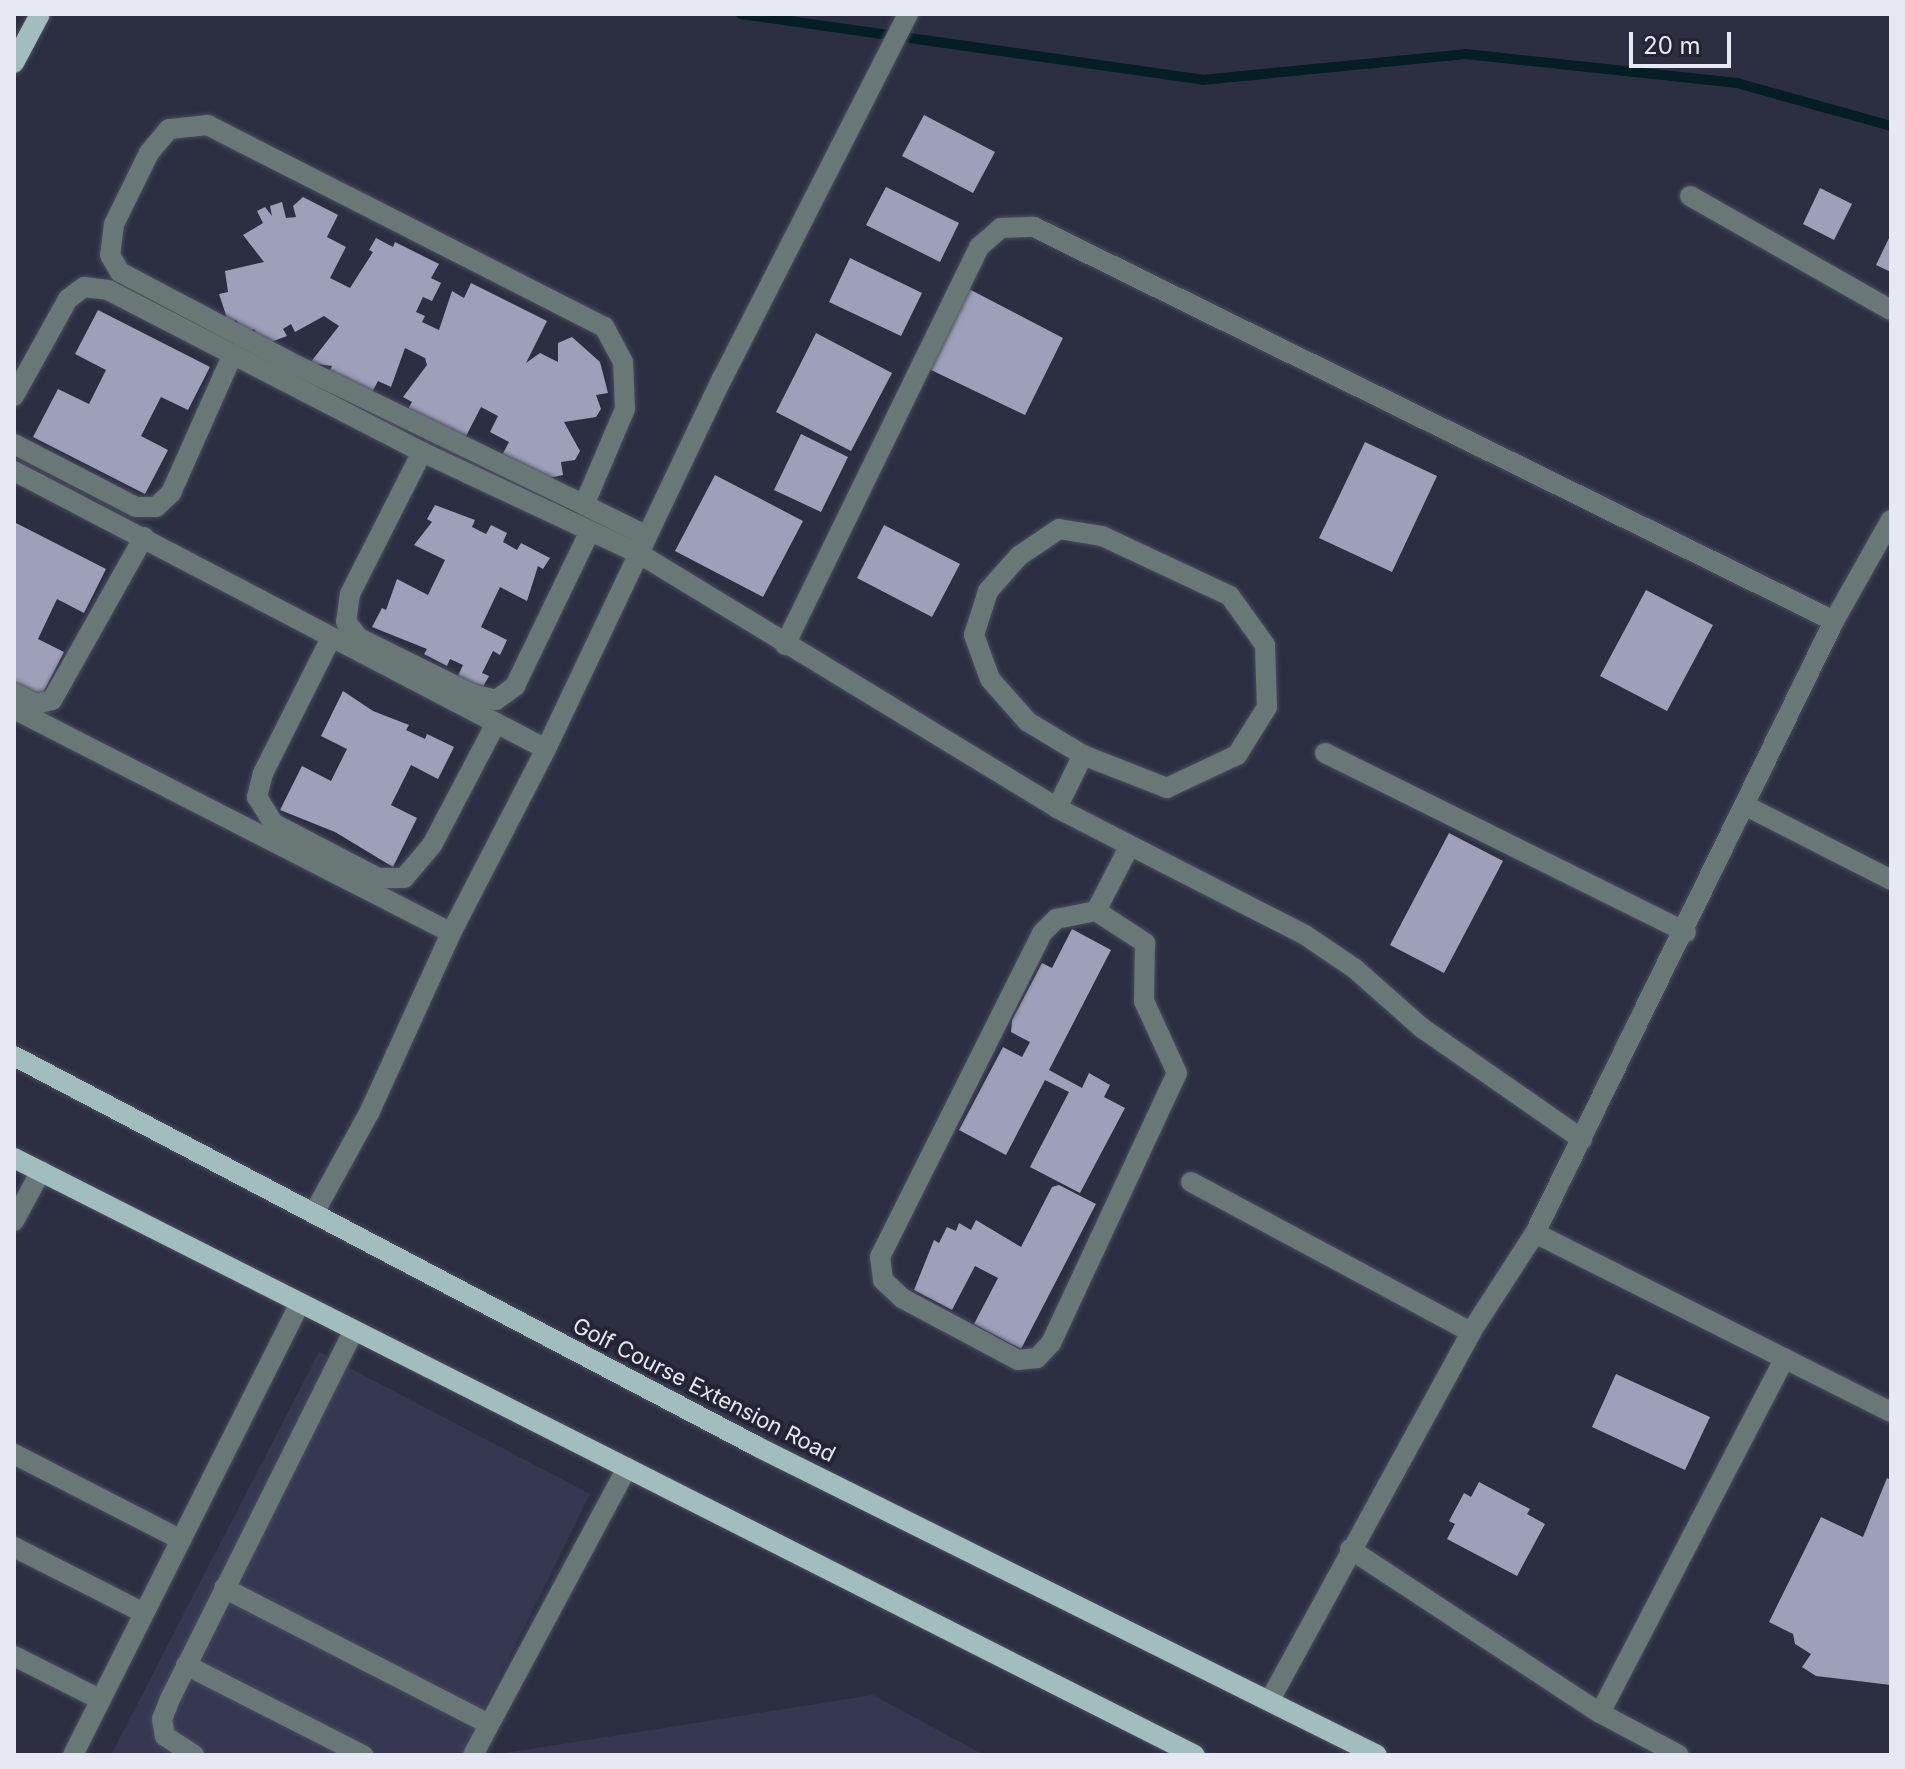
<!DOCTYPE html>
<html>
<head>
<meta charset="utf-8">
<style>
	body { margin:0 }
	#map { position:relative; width:1905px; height:1769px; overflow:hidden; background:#2c2f42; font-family:Inter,sans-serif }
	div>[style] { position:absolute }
	.built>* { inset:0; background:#353850 }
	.stream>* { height:10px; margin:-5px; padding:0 5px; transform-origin:5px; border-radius:5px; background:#051d24 }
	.building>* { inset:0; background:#9da0b8 }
	.roads { filter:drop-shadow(0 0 2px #4a4d5e) drop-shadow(0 0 2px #4a4d5e) }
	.minor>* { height:20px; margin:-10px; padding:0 10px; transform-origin:10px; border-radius:10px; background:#6a7777 }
	.major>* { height:20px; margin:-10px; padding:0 10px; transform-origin:10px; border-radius:10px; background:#a2bdbe }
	span { translate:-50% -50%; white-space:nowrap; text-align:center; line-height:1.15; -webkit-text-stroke:8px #232537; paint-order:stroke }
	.street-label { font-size:22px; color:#e6e8f4 }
	.frame { position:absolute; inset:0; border:16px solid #e6e8f4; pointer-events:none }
	.scale { position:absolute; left:1629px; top:32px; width:102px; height:36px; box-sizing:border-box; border:4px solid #e6e8f4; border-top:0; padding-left:10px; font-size:24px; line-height:28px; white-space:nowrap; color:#e6e8f4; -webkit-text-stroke:6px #232537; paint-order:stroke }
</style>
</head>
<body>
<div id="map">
	<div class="built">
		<i style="clip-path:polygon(319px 1352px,590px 1494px,461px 1755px,111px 1755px)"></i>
		<i style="clip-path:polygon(873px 1695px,984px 1755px,492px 1755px)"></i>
	</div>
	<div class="stream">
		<i style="left:741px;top:14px;width:466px;rotate:8.1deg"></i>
		<i style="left:1202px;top:80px;width:265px;rotate:-5.6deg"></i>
		<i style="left:1466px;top:54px;width:273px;rotate:6.1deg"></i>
		<i style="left:1737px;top:83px;width:160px;rotate:15.6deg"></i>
	</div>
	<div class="building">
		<i style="clip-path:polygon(924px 115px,995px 152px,973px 193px,902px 156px)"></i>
		<i style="clip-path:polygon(886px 187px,959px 223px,940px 262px,866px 225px)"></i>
		<i style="clip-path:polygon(1820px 188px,1852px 204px,1834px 240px,1803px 224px)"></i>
		<i style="clip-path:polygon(303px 197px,338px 215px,327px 237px,346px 247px,330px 278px,350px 288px,373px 252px,369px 250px,376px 238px,393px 247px,395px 242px,439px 264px,431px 278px,441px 283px,432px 301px,423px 297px,416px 312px,425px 316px,422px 322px,439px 330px,452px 291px,464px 298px,471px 283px,547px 321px,526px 363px,540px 353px,558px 362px,558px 343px,572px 337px,600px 362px,608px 393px,596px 395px,601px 409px,596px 417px,564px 422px,580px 451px,575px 460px,561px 462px,563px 475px,536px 481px,500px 459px,509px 442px,490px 432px,498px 416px,481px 407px,462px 444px,404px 416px,412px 402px,403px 397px,427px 365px,425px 358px,405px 348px,391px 387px,378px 381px,371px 394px,328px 374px,332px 366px,310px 363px,339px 326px,324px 316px,295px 332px,291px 324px,283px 329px,287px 336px,263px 345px,254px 329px,244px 335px,236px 320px,229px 324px,219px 294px,228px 292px,225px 271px,264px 262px,243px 235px,263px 223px,257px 211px,265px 207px,272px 216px,270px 206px,282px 202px,286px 218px,296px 217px,293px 206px)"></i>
		<i style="clip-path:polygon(1891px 234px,1891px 272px,1876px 265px)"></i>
		<i style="clip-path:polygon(850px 258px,922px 293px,901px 336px,829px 302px)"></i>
		<i style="clip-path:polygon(967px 288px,1063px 338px,1025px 415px,929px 369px)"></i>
		<i style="clip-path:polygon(98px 310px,210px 367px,188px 410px,161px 397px,141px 436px,168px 450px,145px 494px,33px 437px,58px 389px,89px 404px,106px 370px,75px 354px)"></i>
		<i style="clip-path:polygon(816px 333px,892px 373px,851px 451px,776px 412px)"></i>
		<i style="clip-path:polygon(801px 434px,848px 457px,821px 512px,774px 490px)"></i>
		<i style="clip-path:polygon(1365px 442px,1437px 476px,1392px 572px,1319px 538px)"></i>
		<i style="clip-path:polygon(715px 475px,803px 521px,763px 597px,675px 551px)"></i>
		<i style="clip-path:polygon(435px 505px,475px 520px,472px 527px,486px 534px,491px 525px,507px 533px,503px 542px,517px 550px,521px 543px,550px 558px,543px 569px,538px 566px,527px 601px,500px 587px,481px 627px,507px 640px,500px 655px,493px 651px,482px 673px,489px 676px,480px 692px,456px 680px,463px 665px,450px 659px,447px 666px,424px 654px,427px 649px,372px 627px,382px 608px,386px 610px,397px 579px,428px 595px,445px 560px,414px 545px,432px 522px,427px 519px)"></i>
		<i style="clip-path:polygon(14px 522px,106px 569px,84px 613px,57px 599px,38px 639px,64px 652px,41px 697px,14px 683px)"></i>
		<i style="clip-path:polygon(884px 525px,960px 564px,932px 617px,857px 578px)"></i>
		<i style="clip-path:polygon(1646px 590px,1713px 625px,1667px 711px,1600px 676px)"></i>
		<i style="clip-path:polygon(343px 691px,373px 711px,409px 725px,406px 730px,425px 739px,427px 734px,454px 747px,438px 779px,411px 765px,391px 805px,417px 818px,393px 867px,335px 832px,280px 810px,302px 766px,331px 781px,347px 749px,321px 736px)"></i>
		<i style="clip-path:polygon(1449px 833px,1503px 861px,1444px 973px,1390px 945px)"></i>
		<i style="clip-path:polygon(1072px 929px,1111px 950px,1049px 1070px,1082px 1088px,1089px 1073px,1110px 1085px,1104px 1097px,1125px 1108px,1080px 1193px,1030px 1167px,1069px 1092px,1045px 1080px,1006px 1155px,959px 1130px,1003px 1047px,1022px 1057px,1030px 1042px,1011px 1032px,1012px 1020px,1042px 963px,1052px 968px)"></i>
		<i style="clip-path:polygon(1059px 1185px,1096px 1204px,1021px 1349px,974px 1324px,998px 1278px,975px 1266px,952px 1310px,914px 1290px,934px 1240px,939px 1243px,947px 1227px,956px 1231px,959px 1223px,971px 1230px,976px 1220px,1021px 1247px,1052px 1187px)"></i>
		<i style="clip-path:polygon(1616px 1374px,1710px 1417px,1685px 1470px,1592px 1427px)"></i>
		<i style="clip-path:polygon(1887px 1478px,1891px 1480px,1891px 1685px,1816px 1676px,1802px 1667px,1811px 1654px,1795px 1644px,1793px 1634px,1769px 1622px,1821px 1517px,1863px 1537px)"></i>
		<i style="clip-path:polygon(1479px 1482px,1530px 1509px,1527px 1514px,1545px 1524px,1517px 1576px,1447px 1539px,1455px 1524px,1449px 1521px,1464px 1493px,1471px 1497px)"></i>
	</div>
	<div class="roads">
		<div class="minor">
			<i style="left:1690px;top:196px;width:231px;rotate:29.6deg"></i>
			<i style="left:14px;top:396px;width:111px;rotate:-60.9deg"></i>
			<i style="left:68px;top:299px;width:20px;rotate:-37deg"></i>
			<i style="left:84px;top:287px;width:24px;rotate:7deg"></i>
			<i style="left:108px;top:290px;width:353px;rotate:27.3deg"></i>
			<i style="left:422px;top:452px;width:238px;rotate:25.1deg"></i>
			<i style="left:638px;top:553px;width:490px;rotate:31.3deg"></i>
			<i style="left:1057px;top:808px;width:279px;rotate:27.1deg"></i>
			<i style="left:1305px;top:935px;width:59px;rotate:34deg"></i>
			<i style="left:1354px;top:968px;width:91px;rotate:41.4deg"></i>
			<i style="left:1422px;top:1028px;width:195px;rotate:34.8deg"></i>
			<i style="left:14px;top:444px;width:137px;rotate:27.3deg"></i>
			<i style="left:136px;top:507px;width:20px"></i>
			<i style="left:156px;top:507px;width:21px;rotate:-43deg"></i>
			<i style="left:171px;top:493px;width:152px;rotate:-66deg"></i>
			<i style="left:422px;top:452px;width:159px;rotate:116.9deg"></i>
			<i style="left:350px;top:594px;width:28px;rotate:98deg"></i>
			<i style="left:346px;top:622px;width:21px;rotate:51deg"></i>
			<i style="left:359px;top:638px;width:126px;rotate:26.4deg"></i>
			<i style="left:472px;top:694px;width:25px;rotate:14deg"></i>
			<i style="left:496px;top:700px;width:24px;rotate:-36deg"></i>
			<i style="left:515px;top:686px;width:172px;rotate:-64.2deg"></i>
			<i style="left:14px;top:471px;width:600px;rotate:27.59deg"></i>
			<i style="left:584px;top:505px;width:104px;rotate:-66.9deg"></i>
			<i style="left:625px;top:409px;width:47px;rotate:-92.4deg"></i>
			<i style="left:623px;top:362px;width:40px;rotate:-118deg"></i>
			<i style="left:604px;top:327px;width:445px;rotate:-153deg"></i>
			<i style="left:208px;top:125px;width:39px;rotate:174deg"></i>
			<i style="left:169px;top:129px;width:31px;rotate:130deg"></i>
			<i style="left:149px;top:153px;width:79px;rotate:116.2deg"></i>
			<i style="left:114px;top:224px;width:31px;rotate:97deg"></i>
			<i style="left:110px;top:255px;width:20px;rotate:60deg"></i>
			<i style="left:120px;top:272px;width:190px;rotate:27.9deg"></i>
			<i style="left:288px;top:361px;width:329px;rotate:25.9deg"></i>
			<i style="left:584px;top:505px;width:70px;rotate:26.2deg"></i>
			<i style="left:1059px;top:529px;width:44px;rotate:9.2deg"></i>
			<i style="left:1102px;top:536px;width:141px;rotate:25.1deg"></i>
			<i style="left:1230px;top:596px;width:60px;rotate:54.5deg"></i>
			<i style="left:1265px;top:645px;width:62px;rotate:88.2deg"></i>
			<i style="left:1267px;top:707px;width:57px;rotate:122deg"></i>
			<i style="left:1237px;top:755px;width:77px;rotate:154.8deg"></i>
			<i style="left:1167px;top:788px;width:90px;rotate:-158.6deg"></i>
			<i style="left:1083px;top:755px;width:64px;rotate:-149deg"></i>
			<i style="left:1028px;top:722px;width:57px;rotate:-131.5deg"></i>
			<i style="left:990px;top:679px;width:47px;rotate:-110deg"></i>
			<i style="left:974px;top:635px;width:46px;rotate:-72.3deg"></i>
			<i style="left:988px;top:591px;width:47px;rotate:-48.5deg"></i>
			<i style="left:1019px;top:556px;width:48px;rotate:-34deg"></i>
			<i style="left:331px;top:638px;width:151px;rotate:116.7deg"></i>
			<i style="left:263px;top:773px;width:25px;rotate:104deg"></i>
			<i style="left:257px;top:797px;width:31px;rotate:58deg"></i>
			<i style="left:273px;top:823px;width:119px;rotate:27.6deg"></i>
			<i style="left:378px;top:878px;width:26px"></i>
			<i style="left:404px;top:878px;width:43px;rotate:-49.7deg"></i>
			<i style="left:432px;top:845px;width:138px;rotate:-62.3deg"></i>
			<i style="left:785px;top:645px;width:443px;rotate:-64deg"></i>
			<i style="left:979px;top:247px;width:29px;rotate:-41deg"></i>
			<i style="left:1001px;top:228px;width:33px;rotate:-2deg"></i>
			<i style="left:1034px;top:227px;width:892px;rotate:26.22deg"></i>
			<i style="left:14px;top:693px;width:25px;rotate:26deg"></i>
			<i style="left:37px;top:704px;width:16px;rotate:-15deg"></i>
			<i style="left:52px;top:700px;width:187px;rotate:-60.6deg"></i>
			<i style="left:14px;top:709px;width:491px;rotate:27.1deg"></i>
			<i style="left:1325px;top:753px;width:403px;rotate:26.4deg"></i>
			<i style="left:1748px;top:807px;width:161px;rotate:27deg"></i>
			<i style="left:1057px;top:808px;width:59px;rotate:-63.9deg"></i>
			<i style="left:1096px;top:911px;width:59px;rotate:33.1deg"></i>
			<i style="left:1145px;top:943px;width:58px;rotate:91deg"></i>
			<i style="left:1144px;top:1001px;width:79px;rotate:65.4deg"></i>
			<i style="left:1177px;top:1073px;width:298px;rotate:115deg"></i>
			<i style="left:1051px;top:1343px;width:21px;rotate:133deg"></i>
			<i style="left:1037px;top:1358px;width:19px;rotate:174deg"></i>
			<i style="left:1018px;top:1360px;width:132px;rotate:-151.9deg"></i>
			<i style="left:902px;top:1298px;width:26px;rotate:-137deg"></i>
			<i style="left:883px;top:1280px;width:23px;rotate:-97deg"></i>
			<i style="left:880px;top:1257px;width:362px;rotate:-63.4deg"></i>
			<i style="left:1042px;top:933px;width:20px;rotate:-45deg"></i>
			<i style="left:1056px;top:919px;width:41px;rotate:-11.3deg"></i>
			<i style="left:1096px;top:911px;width:72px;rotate:-62.7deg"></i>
			<i style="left:1191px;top:1182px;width:318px;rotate:28.2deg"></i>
			<i style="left:314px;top:1213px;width:116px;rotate:-61.2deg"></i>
			<i style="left:370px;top:1111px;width:196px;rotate:-65.5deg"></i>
			<i style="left:451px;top:933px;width:207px;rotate:-62.7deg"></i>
			<i style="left:546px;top:749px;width:410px;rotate:-64.6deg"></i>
			<i style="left:722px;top:379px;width:410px;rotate:-63deg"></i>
			<i style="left:14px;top:1221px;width:57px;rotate:-61.6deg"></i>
			<i style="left:1535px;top:1233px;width:398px;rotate:26.7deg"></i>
			<i style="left:14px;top:1454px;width:188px;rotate:27.2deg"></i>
			<i style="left:14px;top:1547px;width:146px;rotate:26.9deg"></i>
			<i style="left:1350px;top:1549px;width:299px;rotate:33.3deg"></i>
			<i style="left:1600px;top:1713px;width:89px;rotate:28deg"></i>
			<i style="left:224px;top:1588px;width:298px;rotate:27.2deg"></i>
			<i style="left:14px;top:1656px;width:97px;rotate:26.8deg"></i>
			<i style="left:186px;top:1665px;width:199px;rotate:27deg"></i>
			<i style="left:1271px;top:1698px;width:417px;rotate:-61.3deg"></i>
			<i style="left:1471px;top:1332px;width:118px;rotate:-57.1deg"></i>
			<i style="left:1535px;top:1233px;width:681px;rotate:-63.96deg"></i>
			<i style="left:1834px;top:621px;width:116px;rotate:-60.6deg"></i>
			<i style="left:1600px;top:1713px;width:400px;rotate:-62.5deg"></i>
			<i style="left:73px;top:1755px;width:506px;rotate:-63.33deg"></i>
			<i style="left:194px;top:1755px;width:35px;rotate:-147deg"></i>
			<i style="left:165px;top:1736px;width:17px;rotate:-100deg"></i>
			<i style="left:162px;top:1719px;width:22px;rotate:-68deg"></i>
			<i style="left:170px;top:1699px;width:412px;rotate:-63.5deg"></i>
			<i style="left:473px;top:1755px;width:326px;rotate:-61.8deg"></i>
		</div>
		<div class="major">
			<i style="left:14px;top:63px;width:55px;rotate:-62deg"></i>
			<i style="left:14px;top:1056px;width:840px;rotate:27.72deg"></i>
			<i style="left:758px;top:1447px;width:691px;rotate:26.45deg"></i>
			<i style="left:14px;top:1158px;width:1323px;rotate:26.82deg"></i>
		</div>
	</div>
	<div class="street-label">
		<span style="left:704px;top:1390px;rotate:27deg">Golf Course Extension Road</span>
	</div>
	<div class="frame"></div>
	<div class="scale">20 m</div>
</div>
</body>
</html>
